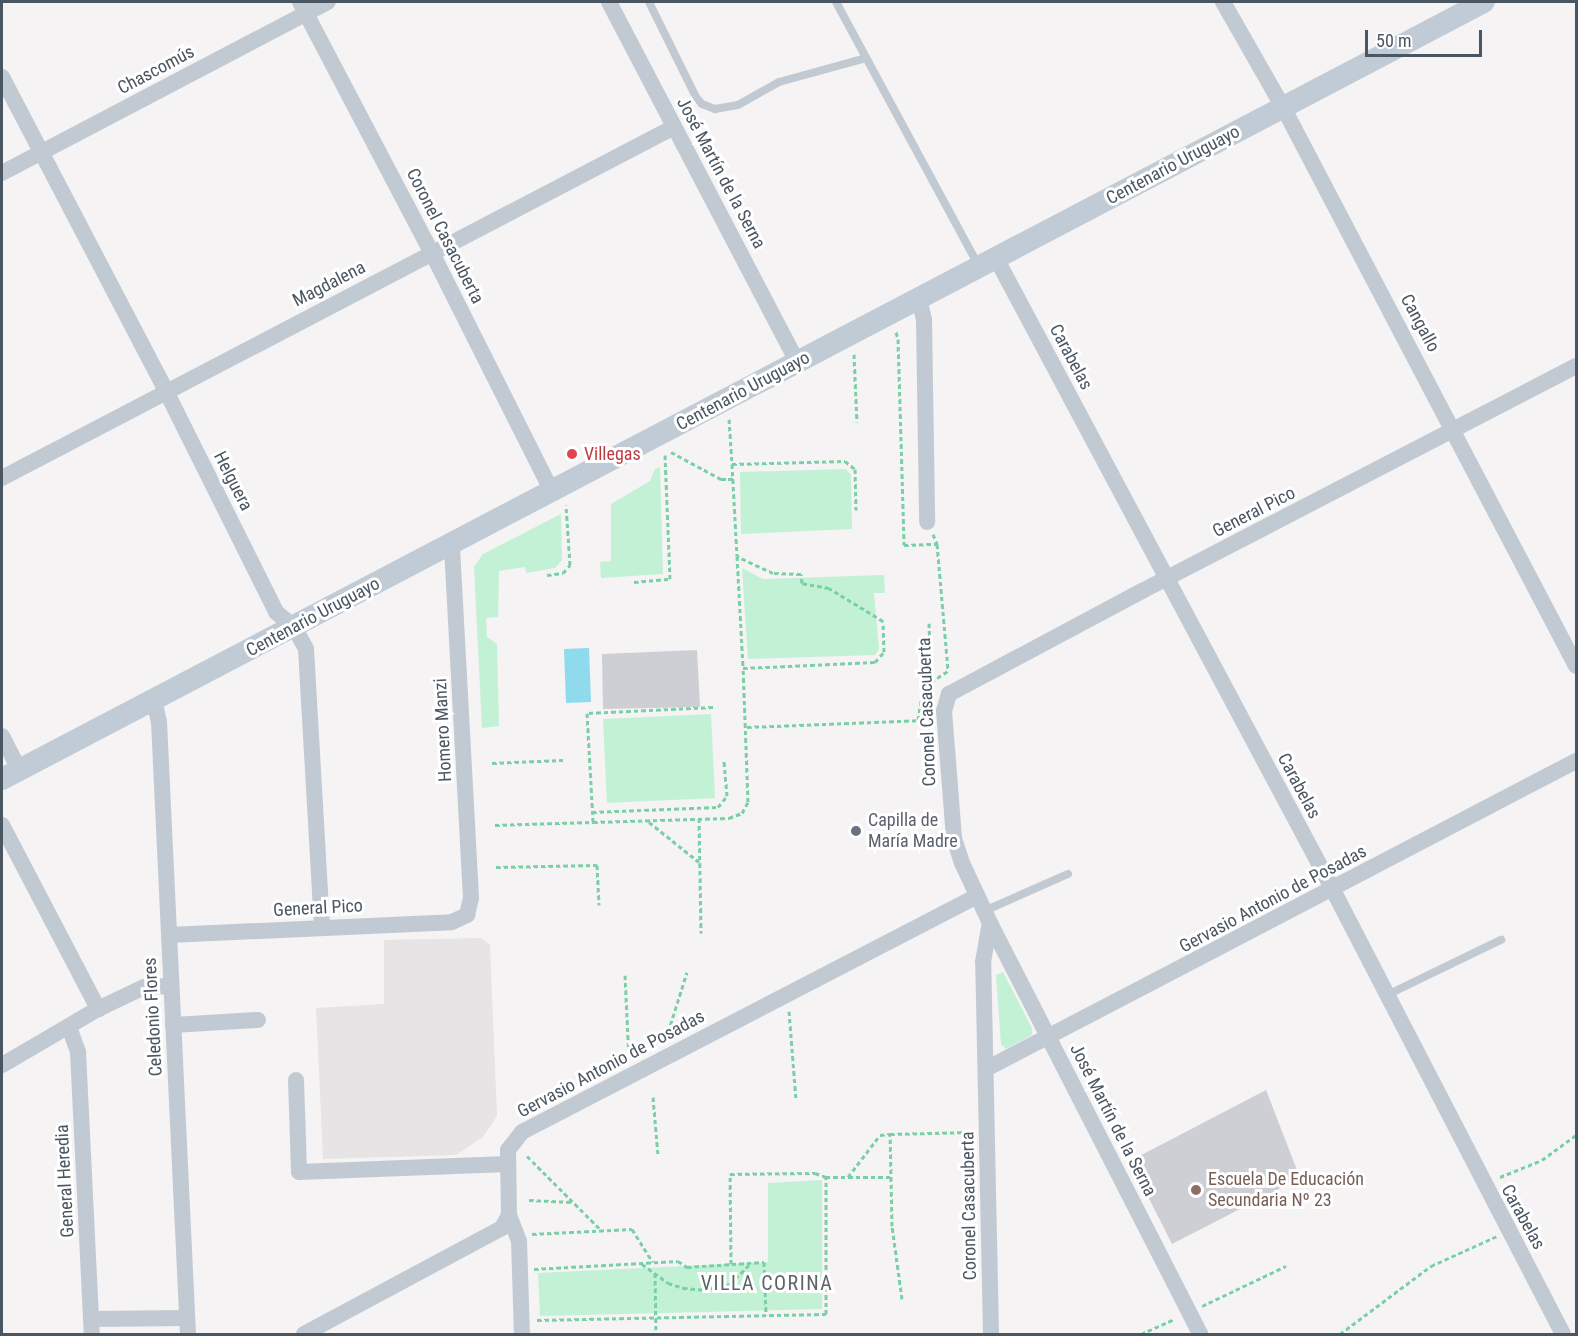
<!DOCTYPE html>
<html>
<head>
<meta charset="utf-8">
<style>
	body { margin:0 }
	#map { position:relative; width:1578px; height:1336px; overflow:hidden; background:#f5f3f3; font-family:"Roboto Condensed",sans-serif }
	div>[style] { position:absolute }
	.education>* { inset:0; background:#e6e4e5 }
	.green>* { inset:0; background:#c3f1d5 }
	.water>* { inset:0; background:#90daee }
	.building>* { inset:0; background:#cdcfd5 }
	.path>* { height:3px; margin-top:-1.5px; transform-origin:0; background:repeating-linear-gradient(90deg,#7ad0a6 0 4.5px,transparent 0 7.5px) }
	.service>* { height:8px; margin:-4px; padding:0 4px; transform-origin:4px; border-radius:4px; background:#c1cad2 }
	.minor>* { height:16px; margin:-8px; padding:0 8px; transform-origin:8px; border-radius:8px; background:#c1cad2 }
	.secondary>* { height:22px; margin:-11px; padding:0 11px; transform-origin:11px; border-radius:11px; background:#c1cbd6 }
	.dots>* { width:16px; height:16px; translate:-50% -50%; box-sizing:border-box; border:3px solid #fff; border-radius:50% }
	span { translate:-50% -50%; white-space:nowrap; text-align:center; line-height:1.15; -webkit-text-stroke:6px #fff; paint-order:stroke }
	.street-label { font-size:18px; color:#4a5661 }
	.health-label { font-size:18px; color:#be3a42 }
	.left { translate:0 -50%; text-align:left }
	.worship-label { font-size:18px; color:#5b616d }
	.education-label { font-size:18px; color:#785e54 }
	.neighbourhood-label { font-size:20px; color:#5f6368; letter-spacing:1.5px }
	.frame { position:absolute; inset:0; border:3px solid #4a5661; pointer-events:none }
	.scale { position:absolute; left:1365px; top:30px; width:117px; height:27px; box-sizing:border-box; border:3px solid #4a5661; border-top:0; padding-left:8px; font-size:18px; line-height:21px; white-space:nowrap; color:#4a5661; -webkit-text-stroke:4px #fff; paint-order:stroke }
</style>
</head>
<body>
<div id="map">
	<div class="education">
		<i style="clip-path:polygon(481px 938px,490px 945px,497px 1116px,483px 1137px,456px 1155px,323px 1159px,316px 1008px,384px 1004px,384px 940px)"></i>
	</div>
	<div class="green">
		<i style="clip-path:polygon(660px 467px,663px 574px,601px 578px,600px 562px,611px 561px,611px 504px,650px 481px,655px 469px)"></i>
		<i style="clip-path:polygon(846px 469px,851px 475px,852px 529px,741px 534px,740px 472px)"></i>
		<i style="clip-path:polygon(561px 514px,562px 560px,555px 568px,526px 573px,525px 567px,499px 571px,498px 617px,486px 618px,487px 637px,497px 644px,499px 726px,482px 728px,474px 567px,483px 554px)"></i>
		<i style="clip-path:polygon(742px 568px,763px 579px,884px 575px,885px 593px,874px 593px,879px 649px,875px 655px,748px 659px)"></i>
		<i style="clip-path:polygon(711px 714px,715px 798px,607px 803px,603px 719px)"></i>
		<i style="clip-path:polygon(1003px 972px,1032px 1028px,1032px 1035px,1006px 1049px,1001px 1044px,996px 975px)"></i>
		<i style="clip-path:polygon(822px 1180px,822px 1309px,540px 1316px,538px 1273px,768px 1262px,768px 1183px)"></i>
	</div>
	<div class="water">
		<i style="clip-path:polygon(589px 648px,591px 702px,566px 703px,564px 649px)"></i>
	</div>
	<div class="building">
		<i style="clip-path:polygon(697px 650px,700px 707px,603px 709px,602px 654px)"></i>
		<i style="clip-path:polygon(1266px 1090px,1300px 1178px,1172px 1244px,1130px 1161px)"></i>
	</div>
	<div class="path">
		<i style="left:896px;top:332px;width:7px;rotate:74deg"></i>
		<i style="left:898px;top:339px;width:206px;rotate:88.3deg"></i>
		<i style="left:904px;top:545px;width:33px;rotate:-2deg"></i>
		<i style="left:854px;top:354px;width:68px;rotate:87.5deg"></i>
		<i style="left:729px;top:419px;width:45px;rotate:86.2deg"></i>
		<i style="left:732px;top:464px;width:92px;rotate:86.9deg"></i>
		<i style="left:737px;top:556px;width:112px;rotate:86.9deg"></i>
		<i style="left:743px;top:668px;width:132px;rotate:-2.6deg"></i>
		<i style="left:875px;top:662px;width:13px;rotate:-48deg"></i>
		<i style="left:884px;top:652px;width:31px;rotate:-92deg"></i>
		<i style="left:883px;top:621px;width:63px;rotate:-148.6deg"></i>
		<i style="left:829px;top:588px;width:27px;rotate:-170deg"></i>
		<i style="left:802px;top:583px;width:9px;rotate:-96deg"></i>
		<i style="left:801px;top:574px;width:28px;rotate:-178deg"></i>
		<i style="left:773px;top:573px;width:40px;rotate:-155deg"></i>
		<i style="left:671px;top:452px;width:57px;rotate:28.4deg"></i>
		<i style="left:721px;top:479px;width:12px"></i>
		<i style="left:732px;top:464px;width:113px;rotate:-1.5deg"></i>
		<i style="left:845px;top:461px;width:13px;rotate:39deg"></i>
		<i style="left:855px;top:469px;width:41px;rotate:88.6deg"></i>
		<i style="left:933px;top:534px;width:11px;rotate:68deg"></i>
		<i style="left:937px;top:544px;width:127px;rotate:85deg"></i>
		<i style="left:547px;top:575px;width:16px;rotate:-7deg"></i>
		<i style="left:563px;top:573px;width:11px;rotate:-49deg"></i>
		<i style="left:570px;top:565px;width:60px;rotate:-93.8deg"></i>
		<i style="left:634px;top:582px;width:36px;rotate:-5deg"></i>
		<i style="left:670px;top:579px;width:124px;rotate:-92.3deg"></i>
		<i style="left:929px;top:623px;width:59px;rotate:88.1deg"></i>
		<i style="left:713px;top:707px;width:126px;rotate:177.3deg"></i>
		<i style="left:587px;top:713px;width:109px;rotate:86.8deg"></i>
		<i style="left:593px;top:822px;width:136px;rotate:-1.7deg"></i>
		<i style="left:729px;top:818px;width:14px;rotate:-21deg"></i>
		<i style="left:742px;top:813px;width:13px;rotate:-61deg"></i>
		<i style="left:748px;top:802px;width:134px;rotate:-92.1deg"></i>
		<i style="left:747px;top:727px;width:171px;rotate:-2.3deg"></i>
		<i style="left:918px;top:720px;width:24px;rotate:-81deg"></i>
		<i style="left:922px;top:696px;width:17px;rotate:-57deg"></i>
		<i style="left:931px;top:682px;width:20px;rotate:-33deg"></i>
		<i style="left:492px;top:763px;width:71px;rotate:-2.4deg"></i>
		<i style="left:592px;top:812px;width:126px;rotate:-2.3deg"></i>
		<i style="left:718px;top:807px;width:14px;rotate:-51deg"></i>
		<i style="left:727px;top:796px;width:36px;rotate:-95deg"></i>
		<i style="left:699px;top:818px;width:115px;rotate:89deg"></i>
		<i style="left:649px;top:822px;width:64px;rotate:38.7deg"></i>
		<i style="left:495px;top:825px;width:98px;rotate:-1.8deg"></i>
		<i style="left:496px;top:867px;width:101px;rotate:-1.1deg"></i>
		<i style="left:597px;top:865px;width:40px;rotate:87.1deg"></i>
		<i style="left:625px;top:975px;width:84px;rotate:87.3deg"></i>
		<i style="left:789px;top:1011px;width:88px;rotate:85.5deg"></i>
		<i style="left:666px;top:1039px;width:70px;rotate:-72.6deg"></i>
		<i style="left:653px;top:1097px;width:58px;rotate:85.1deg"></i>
		<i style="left:527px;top:1156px;width:105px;rotate:45deg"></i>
		<i style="left:848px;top:1177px;width:53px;rotate:-52.7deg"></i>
		<i style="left:880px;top:1135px;width:10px;rotate:-6deg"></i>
		<i style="left:1500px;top:1177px;width:45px;rotate:-22deg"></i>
		<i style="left:1542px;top:1160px;width:42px;rotate:-36.3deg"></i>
		<i style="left:529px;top:1200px;width:43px;rotate:2.7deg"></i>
		<i style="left:532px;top:1234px;width:100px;rotate:-2.9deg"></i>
		<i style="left:632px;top:1229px;width:39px;rotate:58deg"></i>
		<i style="left:642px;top:1264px;width:32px;rotate:36deg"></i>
		<i style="left:668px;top:1283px;width:16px;rotate:18deg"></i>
		<i style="left:683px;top:1288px;width:21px;rotate:5deg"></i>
		<i style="left:704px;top:1290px;width:27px;rotate:-13deg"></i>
		<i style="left:730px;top:1284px;width:30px;rotate:-45deg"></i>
		<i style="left:731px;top:1264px;width:90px;rotate:-90.6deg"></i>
		<i style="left:730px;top:1174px;width:85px;rotate:-0.7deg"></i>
		<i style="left:815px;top:1173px;width:12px;rotate:20deg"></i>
		<i style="left:826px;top:1177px;width:65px"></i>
		<i style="left:534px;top:1269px;width:144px;rotate:-3.2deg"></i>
		<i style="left:678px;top:1261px;width:11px;rotate:34deg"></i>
		<i style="left:687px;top:1267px;width:77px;rotate:-3.7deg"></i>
		<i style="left:764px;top:1262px;width:53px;rotate:87.8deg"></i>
		<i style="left:655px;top:1273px;width:61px;rotate:89.1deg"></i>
		<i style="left:902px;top:1299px;width:74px;rotate:-97.8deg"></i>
		<i style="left:892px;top:1226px;width:92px;rotate:-91.2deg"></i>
		<i style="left:890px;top:1134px;width:83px;rotate:-1.4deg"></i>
		<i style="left:1202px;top:1306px;width:93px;rotate:-25.5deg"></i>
		<i style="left:537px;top:1320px;width:289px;rotate:-1.2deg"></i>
		<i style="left:826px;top:1314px;width:137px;rotate:-90deg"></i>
		<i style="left:1141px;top:1334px;width:37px;rotate:-24deg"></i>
		<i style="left:1340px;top:1334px;width:114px;rotate:-36.8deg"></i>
		<i style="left:1431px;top:1266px;width:72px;rotate:-24.4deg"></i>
	</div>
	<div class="service">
		<i style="left:649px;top:2px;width:106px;rotate:63.7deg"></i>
		<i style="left:696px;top:97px;width:9px;rotate:49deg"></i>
		<i style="left:702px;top:104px;width:14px;rotate:21deg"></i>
		<i style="left:715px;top:109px;width:23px;rotate:-10deg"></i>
		<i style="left:738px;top:105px;width:47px;rotate:-29.3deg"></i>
		<i style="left:779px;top:82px;width:90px;rotate:-15.4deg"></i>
		<i style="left:836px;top:2px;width:299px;rotate:61.6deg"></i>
		<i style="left:984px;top:911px;width:92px;rotate:-23.8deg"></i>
		<i style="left:1387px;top:995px;width:127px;rotate:-25.8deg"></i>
	</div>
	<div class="minor">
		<i style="left:300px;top:2px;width:284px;rotate:62.3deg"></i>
		<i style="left:432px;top:253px;width:265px;rotate:63.3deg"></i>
		<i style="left:609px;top:2px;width:406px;rotate:62.4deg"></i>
		<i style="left:1223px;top:2px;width:121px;rotate:60.3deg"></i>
		<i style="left:1283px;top:107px;width:631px;rotate:62.34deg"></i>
		<i style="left:2px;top:77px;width:354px;rotate:62.4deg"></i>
		<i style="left:166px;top:391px;width:247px;rotate:63.5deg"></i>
		<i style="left:276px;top:612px;width:23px;rotate:40deg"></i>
		<i style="left:294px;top:627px;width:25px;rotate:61deg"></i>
		<i style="left:306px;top:649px;width:278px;rotate:86.7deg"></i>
		<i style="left:2px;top:173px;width:368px;rotate:-27.7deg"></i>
		<i style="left:996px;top:258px;width:716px;rotate:61.93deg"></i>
		<i style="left:1333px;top:890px;width:500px;rotate:62.62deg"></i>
		<i style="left:919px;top:298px;width:23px;rotate:77deg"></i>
		<i style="left:924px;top:320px;width:202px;rotate:89.1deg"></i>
		<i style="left:2px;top:478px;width:758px;rotate:-27.58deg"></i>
		<i style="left:154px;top:699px;width:24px;rotate:78deg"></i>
		<i style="left:159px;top:722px;width:613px;rotate:87.29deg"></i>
		<i style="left:2px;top:736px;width:38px;rotate:63deg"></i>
		<i style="left:2px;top:825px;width:208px;rotate:62.4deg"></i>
		<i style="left:990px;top:923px;width:462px;rotate:62.9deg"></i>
		<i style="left:169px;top:935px;width:283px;rotate:-2.6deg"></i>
		<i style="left:452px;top:922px;width:17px;rotate:-25deg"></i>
		<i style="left:467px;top:915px;width:17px;rotate:-77deg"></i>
		<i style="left:471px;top:898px;width:356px;rotate:-93.1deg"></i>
		<i style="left:173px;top:1025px;width:85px;rotate:-3.4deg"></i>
		<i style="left:69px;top:1027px;width:27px;rotate:70deg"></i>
		<i style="left:78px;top:1052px;width:282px;rotate:87.2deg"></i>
		<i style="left:2px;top:1065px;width:111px;rotate:-30.3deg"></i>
		<i style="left:98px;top:1009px;width:51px;rotate:-25.6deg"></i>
		<i style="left:144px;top:987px;width:27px;rotate:-2deg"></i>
		<i style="left:986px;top:1069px;width:666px;rotate:-27.57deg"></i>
		<i style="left:296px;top:1080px;width:92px;rotate:88.1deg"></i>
		<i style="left:299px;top:1172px;width:209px;rotate:-2.2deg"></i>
		<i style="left:509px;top:1215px;width:28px;rotate:69deg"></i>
		<i style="left:519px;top:1241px;width:93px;rotate:88.2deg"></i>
		<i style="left:91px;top:1319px;width:96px;rotate:-0.6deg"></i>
		<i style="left:304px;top:1334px;width:225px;rotate:-28.2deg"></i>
		<i style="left:502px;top:1228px;width:15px;rotate:-62deg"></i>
		<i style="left:509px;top:1215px;width:65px;rotate:-90.9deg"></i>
		<i style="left:508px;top:1150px;width:23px;rotate:-52deg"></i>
		<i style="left:522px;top:1132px;width:513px;rotate:-27.41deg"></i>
		<i style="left:991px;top:1334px;width:372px;rotate:-91.2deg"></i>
		<i style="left:983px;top:962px;width:40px;rotate:-80deg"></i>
		<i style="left:990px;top:923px;width:66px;rotate:-115deg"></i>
		<i style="left:962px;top:863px;width:26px;rotate:-108deg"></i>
		<i style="left:954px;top:838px;width:127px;rotate:-94.5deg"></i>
		<i style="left:944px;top:711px;width:18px;rotate:-74deg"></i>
		<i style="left:949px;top:694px;width:219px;rotate:-28.1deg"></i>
		<i style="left:1142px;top:591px;width:489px;rotate:-27.4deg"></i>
	</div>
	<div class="secondary">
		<i style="left:2px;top:779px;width:1673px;rotate:-27.67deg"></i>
	</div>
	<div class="dots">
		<i style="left:572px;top:454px;background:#e0444e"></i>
		<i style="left:856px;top:831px;background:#6b7280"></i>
		<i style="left:1196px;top:1190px;background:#8d6e63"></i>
	</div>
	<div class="street-label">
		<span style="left:156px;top:70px;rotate:-28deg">Chascomús</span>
		<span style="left:1173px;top:165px;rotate:-28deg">Centenario Uruguayo</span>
		<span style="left:721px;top:173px;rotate:62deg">José Martín de la Serna</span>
		<span style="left:445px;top:236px;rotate:63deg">Coronel Casacuberta</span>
		<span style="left:329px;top:284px;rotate:-27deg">Magdalena</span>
		<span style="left:1420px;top:323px;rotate:62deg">Cangallo</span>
		<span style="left:1071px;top:357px;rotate:62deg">Carabelas</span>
		<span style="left:743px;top:391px;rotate:-28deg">Centenario Uruguayo</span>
		<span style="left:233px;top:481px;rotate:63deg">Helguera</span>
		<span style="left:1254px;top:512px;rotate:-27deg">General Pico</span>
		<span style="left:313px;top:617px;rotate:-28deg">Centenario Uruguayo</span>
		<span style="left:927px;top:712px;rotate:-92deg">Coronel Casacuberta</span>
		<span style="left:443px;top:730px;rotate:-93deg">Homero Manzi</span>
		<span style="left:1299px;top:786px;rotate:62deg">Carabelas</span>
		<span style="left:1273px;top:899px;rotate:-28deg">Gervasio Antonio de Posadas</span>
		<span style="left:318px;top:908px;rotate:-3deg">General Pico</span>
		<span style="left:153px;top:1017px;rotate:-93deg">Celedonio Flores</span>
		<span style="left:611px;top:1064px;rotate:-28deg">Gervasio Antonio de Posadas</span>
		<span style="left:1113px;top:1120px;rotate:63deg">José Martín de la Serna</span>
		<span style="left:65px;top:1181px;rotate:-93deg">General Heredia</span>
		<span style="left:969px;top:1206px;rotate:-91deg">Coronel Casacuberta</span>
		<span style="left:1523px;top:1217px;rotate:61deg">Carabelas</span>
	</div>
	<div class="health-label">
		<span class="left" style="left:584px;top:454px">Villegas</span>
	</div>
	<div class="worship-label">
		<span class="left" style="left:868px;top:831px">Capilla de<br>María Madre</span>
	</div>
	<div class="education-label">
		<span class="left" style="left:1208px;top:1190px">Escuela De Educación<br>Secundaria Nº 23</span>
	</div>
	<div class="neighbourhood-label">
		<span style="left:767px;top:1283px">VILLA CORINA</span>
	</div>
	<div class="frame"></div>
	<div class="scale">50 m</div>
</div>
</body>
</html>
